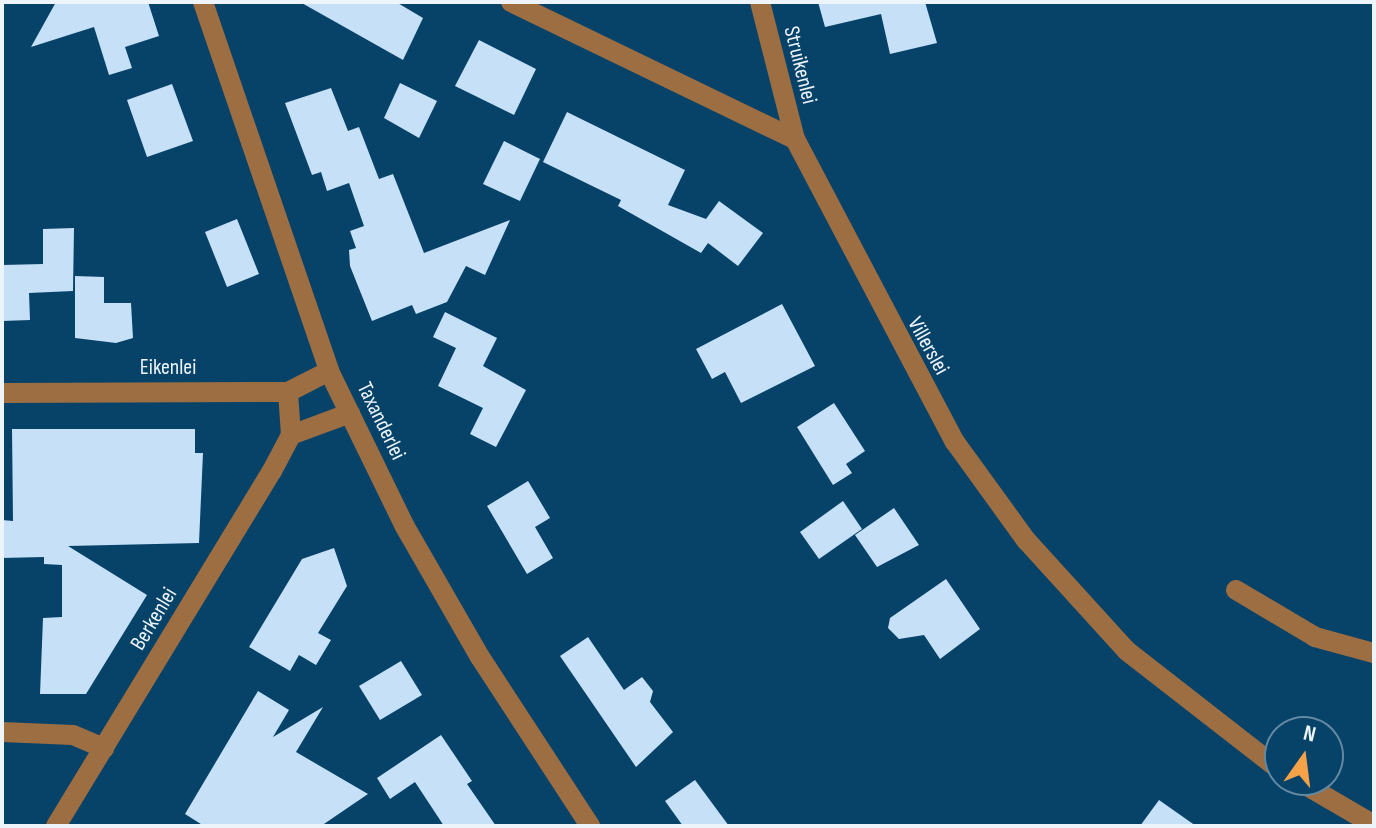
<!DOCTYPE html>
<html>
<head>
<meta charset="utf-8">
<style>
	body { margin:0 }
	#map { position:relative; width:1376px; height:828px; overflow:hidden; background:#074268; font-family:"Sofia Sans Condensed",sans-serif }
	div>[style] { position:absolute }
	.building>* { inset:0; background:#c5e0f7 }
	.minor>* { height:20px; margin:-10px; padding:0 10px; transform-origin:10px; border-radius:10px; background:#9c6e42 }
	span { translate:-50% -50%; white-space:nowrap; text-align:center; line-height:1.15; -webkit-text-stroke:8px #074268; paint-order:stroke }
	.street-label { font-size:22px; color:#edf4fa }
	.frame { position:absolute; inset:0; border:4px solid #edf4fa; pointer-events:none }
	.north { position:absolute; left:1264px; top:716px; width:80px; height:80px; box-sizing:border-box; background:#074268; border:2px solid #6389a2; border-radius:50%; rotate:14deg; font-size:22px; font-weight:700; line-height:32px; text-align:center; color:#edf4fa }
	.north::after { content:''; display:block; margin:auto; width:28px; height:36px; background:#f6a248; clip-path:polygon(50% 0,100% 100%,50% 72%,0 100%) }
</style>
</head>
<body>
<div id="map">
	<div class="building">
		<i style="clip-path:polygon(56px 2px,148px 2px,159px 36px,125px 47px,132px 68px,109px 75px,94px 27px,31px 47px)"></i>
		<i style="clip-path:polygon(300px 2px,396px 2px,423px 18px,403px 60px)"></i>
		<i style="clip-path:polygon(818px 2px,925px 2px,937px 43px,890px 54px,881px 14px,825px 27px)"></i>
		<i style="clip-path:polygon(479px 40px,536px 69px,514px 115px,455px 86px)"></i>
		<i style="clip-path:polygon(400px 83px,437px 101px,419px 138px,384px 118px)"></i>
		<i style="clip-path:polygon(172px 84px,193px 141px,147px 157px,127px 100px)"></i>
		<i style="clip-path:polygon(331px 88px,348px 131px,359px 127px,379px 179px,393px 174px,424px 253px,510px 220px,485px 275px,466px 266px,447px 302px,416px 314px,412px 305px,372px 321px,350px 266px,349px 250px,356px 248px,350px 231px,364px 226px,349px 183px,327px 191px,321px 172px,312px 175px,285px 103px)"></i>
		<i style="clip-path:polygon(567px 112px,685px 170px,668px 205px,706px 219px,719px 201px,763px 233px,738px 266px,708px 243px,701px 253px,618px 206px,621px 200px,543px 162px)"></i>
		<i style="clip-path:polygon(504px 141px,540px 159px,520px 201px,483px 184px)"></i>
		<i style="clip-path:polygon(237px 219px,259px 274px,227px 287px,205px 232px)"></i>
		<i style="clip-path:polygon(74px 228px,73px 291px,29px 293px,30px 320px,2px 321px,2px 265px,43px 264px,43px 229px)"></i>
		<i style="clip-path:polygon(75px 276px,104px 277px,104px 303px,131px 303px,133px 338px,116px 343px,75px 338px)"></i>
		<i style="clip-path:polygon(782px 304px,815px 366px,741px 403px,725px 372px,712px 379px,696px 349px)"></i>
		<i style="clip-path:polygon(445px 312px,497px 338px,483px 366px,526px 390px,496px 447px,470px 434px,483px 408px,438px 386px,456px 348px,433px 337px)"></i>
		<i style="clip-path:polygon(834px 403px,865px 451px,846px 464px,852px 473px,833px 485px,797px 427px)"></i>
		<i style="clip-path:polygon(12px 429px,195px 429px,195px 453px,203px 453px,199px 543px,68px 546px,147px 595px,86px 694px,40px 694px,43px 618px,62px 617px,62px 565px,44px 564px,44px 557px,2px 558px,2px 520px,13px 521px)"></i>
		<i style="clip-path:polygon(528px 481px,550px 518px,535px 527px,553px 558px,527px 574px,487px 506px)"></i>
		<i style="clip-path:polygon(843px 501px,862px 529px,819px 559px,800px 532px)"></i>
		<i style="clip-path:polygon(894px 508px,919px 545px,877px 567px,855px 535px)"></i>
		<i style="clip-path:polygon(334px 548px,347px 586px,318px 633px,331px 640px,316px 665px,299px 655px,290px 671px,249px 647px,302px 559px)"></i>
		<i style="clip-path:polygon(946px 579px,980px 629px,940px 659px,924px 635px,899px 639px,888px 628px,890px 618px)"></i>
		<i style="clip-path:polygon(588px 637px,624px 690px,642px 677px,653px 691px,650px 702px,673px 732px,636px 767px,560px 656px)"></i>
		<i style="clip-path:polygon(401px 661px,422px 695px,380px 720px,359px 686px)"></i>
		<i style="clip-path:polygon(258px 691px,289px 710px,273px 737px,323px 707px,296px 752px,368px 794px,321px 826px,204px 826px,185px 814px)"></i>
		<i style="clip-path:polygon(441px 735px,472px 781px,467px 784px,496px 826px,444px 826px,415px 782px,390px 799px,377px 778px)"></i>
		<i style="clip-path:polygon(695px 780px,729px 826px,683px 826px,665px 801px)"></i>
		<i style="clip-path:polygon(1159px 800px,1196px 826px,1140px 826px)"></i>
	</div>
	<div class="minor">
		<i style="left:203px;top:2px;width:390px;rotate:71.1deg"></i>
		<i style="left:329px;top:371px;width:171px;rotate:64deg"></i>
		<i style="left:404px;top:525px;width:152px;rotate:60.1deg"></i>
		<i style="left:480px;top:657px;width:202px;rotate:56.9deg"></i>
		<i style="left:511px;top:2px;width:315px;rotate:25.8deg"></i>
		<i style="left:760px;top:2px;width:141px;rotate:75.7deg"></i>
		<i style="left:795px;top:139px;width:343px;rotate:62.2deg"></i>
		<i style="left:955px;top:442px;width:121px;rotate:54.1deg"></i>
		<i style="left:1026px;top:540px;width:150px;rotate:47.7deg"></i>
		<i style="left:1127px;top:651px;width:194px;rotate:37.9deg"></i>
		<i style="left:2px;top:393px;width:286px;rotate:-0.2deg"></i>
		<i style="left:288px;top:392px;width:46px;rotate:-27.1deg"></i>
		<i style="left:291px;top:435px;width:63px;rotate:-20.4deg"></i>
		<i style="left:1236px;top:590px;width:92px;rotate:30.7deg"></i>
		<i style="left:1315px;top:637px;width:61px;rotate:15.2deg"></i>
		<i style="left:2px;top:732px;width:71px;rotate:2.4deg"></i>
		<i style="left:73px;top:735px;width:34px;rotate:23deg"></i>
		<i style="left:1297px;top:780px;width:89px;rotate:30.3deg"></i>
		<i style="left:56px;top:826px;width:416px;rotate:-58.7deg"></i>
		<i style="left:272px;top:471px;width:41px;rotate:-62.2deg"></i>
		<i style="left:291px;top:435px;width:43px;rotate:-94deg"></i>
	</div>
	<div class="street-label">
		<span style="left:800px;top:65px;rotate:76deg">Struikenlei</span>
		<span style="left:928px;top:346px;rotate:61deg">Villerslei</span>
		<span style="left:168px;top:368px">Eikenlei</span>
		<span style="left:381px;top:421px;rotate:64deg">Taxanderlei</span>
		<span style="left:154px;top:619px;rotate:-59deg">Berkenlei</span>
	</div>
	<div class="frame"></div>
	<div class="north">N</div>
</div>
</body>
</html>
